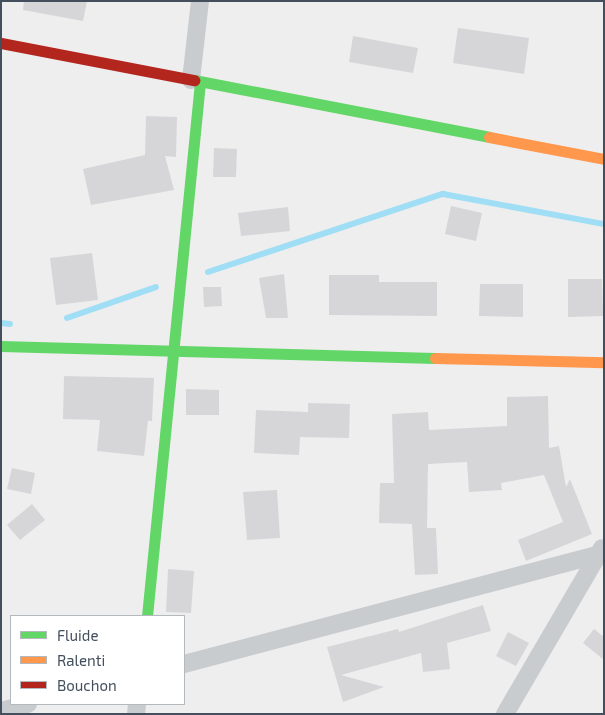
<!DOCTYPE html>
<html>
<head>
<meta charset="utf-8">
<style>
	body { margin:0 }
	#map { position:relative; width:605px; height:715px; overflow:hidden; background:#efeeee; font-family:"Exo 2",sans-serif }
	div>[style] { position:absolute }
	.stream>* { height:6px; margin:-3px; padding:0 3px; transform-origin:3px; border-radius:3px; background:#9fdef4 }
	.building>* { inset:0; background:#d6d6d9 }
	.street>* { height:18px; margin:-9px; padding:0 9px; transform-origin:9px; border-radius:9px; background:#c9cccf }
	.fast>* { height:11px; margin:-5.5px; padding:0 5.5px; transform-origin:5.5px; border-radius:5.5px; background:#63d668 }
	.slow>* { height:11px; margin:-5.5px; padding:0 5.5px; transform-origin:5.5px; border-radius:5.5px; background:#ff974d }
	.jam>* { height:11px; margin:-5.5px; padding:0 5.5px; transform-origin:5.5px; border-radius:5.5px; background:#b3261e }
	span { translate:-50% -50%; white-space:nowrap; text-align:center; line-height:1.15; -webkit-text-stroke:4px #fff; paint-order:stroke }
	.frame { position:absolute; inset:0; border:2px solid #434f5d; pointer-events:none }
	.legend { position:absolute; left:10px; top:615px; width:175px; height:90px; box-sizing:border-box; background:#fff; border:1px solid #b4b9be; margin:0; padding:6px 9px; list-style:none; font-size:15px; color:#434f5d }
	.legend li { display:flex; align-items:center; gap:10px; height:25px }
	.legend b { width:25px; border:1px solid #b4b9be }
</style>
</head>
<body>
<div id="map">
	<div class="stream">
		<i style="left:208px;top:272px;width:248px;rotate:-18.4deg"></i>
		<i style="left:443px;top:194px;width:164px;rotate:10.6deg"></i>
		<i style="left:67px;top:318px;width:94px;rotate:-19.2deg"></i>
		<i style="left:1px;top:323px;width:9px;rotate:6deg"></i>
	</div>
	<div class="building">
		<i style="clip-path:polygon(24px 1px,87px 1px,83px 21px,23px 10px)"></i>
		<i style="clip-path:polygon(458px 28px,529px 38px,524px 74px,453px 63px)"></i>
		<i style="clip-path:polygon(353px 36px,418px 48px,413px 73px,349px 62px)"></i>
		<i style="clip-path:polygon(146px 116px,177px 117px,176px 157px,165px 156px,174px 190px,91px 205px,83px 169px,145px 155px)"></i>
		<i style="clip-path:polygon(214px 148px,237px 149px,236px 177px,213px 177px)"></i>
		<i style="clip-path:polygon(451px 206px,482px 213px,476px 241px,445px 234px)"></i>
		<i style="clip-path:polygon(288px 207px,290px 231px,241px 236px,238px 213px)"></i>
		<i style="clip-path:polygon(92px 253px,98px 300px,56px 305px,50px 258px)"></i>
		<i style="clip-path:polygon(284px 274px,288px 318px,266px 318px,259px 278px)"></i>
		<i style="clip-path:polygon(329px 275px,379px 275px,379px 282px,437px 282px,437px 316px,329px 315px)"></i>
		<i style="clip-path:polygon(568px 279px,602px 279px,603px 316px,568px 317px)"></i>
		<i style="clip-path:polygon(480px 284px,523px 284px,523px 317px,479px 316px)"></i>
		<i style="clip-path:polygon(203px 287px,221px 287px,222px 306px,204px 307px)"></i>
		<i style="clip-path:polygon(64px 376px,154px 378px,152px 421px,148px 421px,144px 456px,97px 451px,100px 420px,63px 419px)"></i>
		<i style="clip-path:polygon(186px 389px,219px 390px,219px 415px,186px 415px)"></i>
		<i style="clip-path:polygon(548px 396px,549px 448px,559px 446px,566px 487px,570px 479px,592px 534px,526px 561px,518px 540px,563px 522px,544px 475px,501px 483px,502px 490px,469px 492px,467px 462px,428px 464px,427px 528px,436px 528px,438px 574px,415px 575px,412px 524px,379px 523px,380px 483px,394px 483px,392px 414px,428px 412px,429px 430px,507px 426px,507px 397px)"></i>
		<i style="clip-path:polygon(308px 403px,350px 404px,349px 438px,300px 437px,299px 455px,254px 453px,256px 410px,308px 412px)"></i>
		<i style="clip-path:polygon(12px 468px,35px 473px,31px 494px,7px 489px)"></i>
		<i style="clip-path:polygon(277px 490px,280px 538px,247px 540px,243px 492px)"></i>
		<i style="clip-path:polygon(32px 504px,45px 520px,20px 540px,7px 525px)"></i>
		<i style="clip-path:polygon(168px 569px,194px 571px,191px 613px,166px 612px)"></i>
		<i style="clip-path:polygon(483px 605px,491px 631px,447px 643px,450px 669px,423px 672px,421px 653px,341px 675px,384px 687px,343px 702px,327px 647px,398px 629px,399px 632px)"></i>
		<i style="clip-path:polygon(594px 629px,604px 637px,604px 660px,583px 643px)"></i>
		<i style="clip-path:polygon(508px 632px,529px 643px,516px 666px,496px 656px)"></i>
	</div>
	<div class="street">
		<i style="left:191px;top:80px;width:80px;rotate:-83.5deg"></i>
		<i style="left:184px;top:664px;width:429px;rotate:-14.8deg"></i>
		<i style="left:1px;top:711px;width:28px;rotate:-15deg"></i>
		<i style="left:136px;top:714px;width:10px;rotate:-84deg"></i>
		<i style="left:505px;top:714px;width:192px;rotate:-59.7deg"></i>
	</div>
	<div class="fast">
		<i style="left:194px;top:80px;width:300px;rotate:10.9deg"></i>
		<i style="left:1px;top:346px;width:434px;rotate:1.6deg"></i>
		<i style="left:147px;top:616px;width:537px;rotate:-84.33deg"></i>
	</div>
	<div class="slow">
		<i style="left:489px;top:137px;width:117px;rotate:10.8deg"></i>
		<i style="left:435px;top:358px;width:169px;rotate:1.4deg"></i>
	</div>
	<div class="jam">
		<i style="left:1px;top:43px;width:197px;rotate:10.9deg"></i>
	</div>
	<div class="frame"></div>
	<ul class="legend">
	<li><b style="height:6px;background:#63d668"></b>Fluide</li>
	<li><b style="height:6px;background:#ff974d"></b>Ralenti</li>
	<li><b style="height:6px;background:#b3261e"></b>Bouchon</li>
	</ul>
</div>
</body>
</html>
